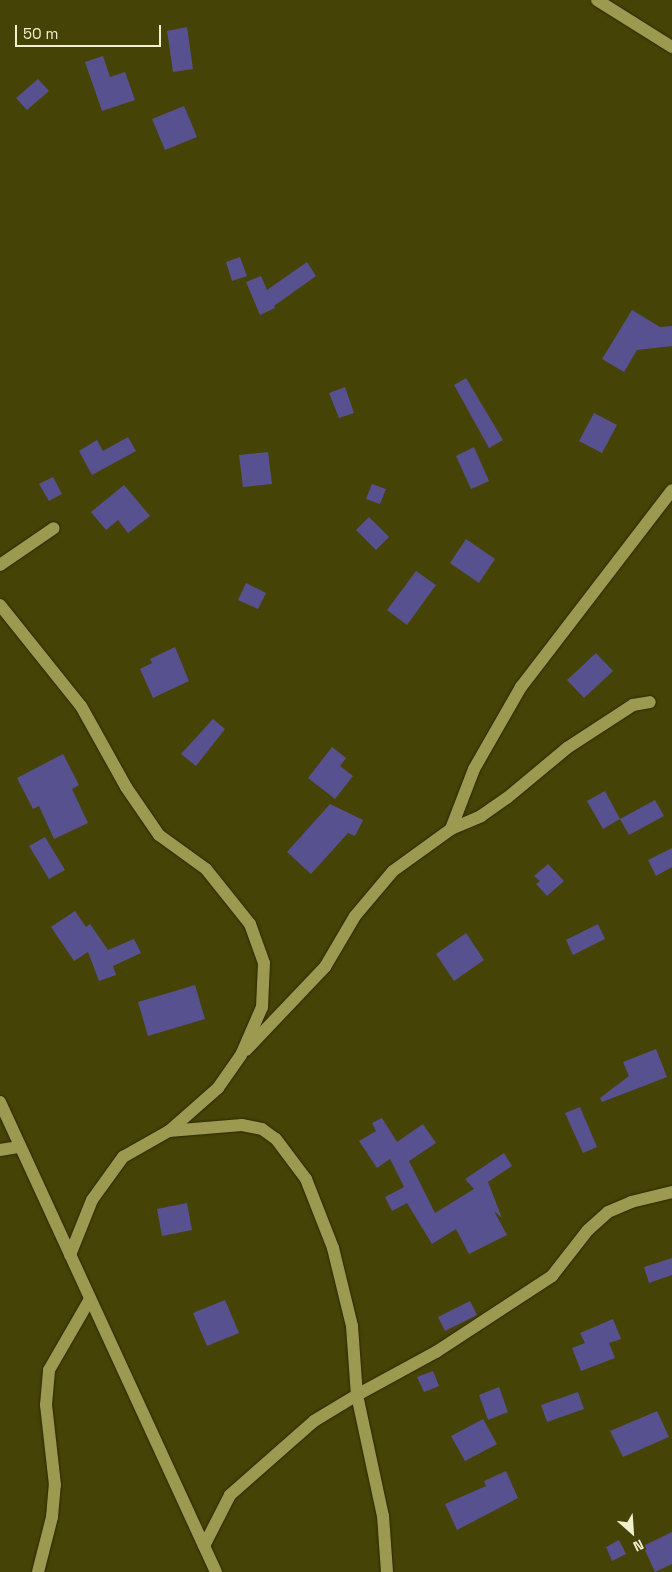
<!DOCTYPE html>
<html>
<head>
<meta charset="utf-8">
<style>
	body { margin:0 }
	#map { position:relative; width:672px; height:1572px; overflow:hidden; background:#464306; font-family:"Space Grotesk",sans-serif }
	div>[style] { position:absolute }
	.building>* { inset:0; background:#58518f }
	.roads { filter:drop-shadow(0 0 1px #2b2901) drop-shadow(0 0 1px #2b2901) }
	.street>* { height:12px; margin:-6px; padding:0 6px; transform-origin:6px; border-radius:6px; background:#9c9950 }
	span { translate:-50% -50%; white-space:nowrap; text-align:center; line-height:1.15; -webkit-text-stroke:4px #464306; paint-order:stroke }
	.north { position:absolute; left:607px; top:1507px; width:50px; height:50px; -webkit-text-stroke:4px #464306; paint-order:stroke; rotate:154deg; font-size:14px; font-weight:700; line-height:20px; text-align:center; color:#f1f0cc }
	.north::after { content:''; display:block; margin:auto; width:18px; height:22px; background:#f1f0cc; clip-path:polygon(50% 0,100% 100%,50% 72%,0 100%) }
	.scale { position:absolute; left:15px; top:25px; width:146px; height:22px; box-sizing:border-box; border:2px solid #f1f0cc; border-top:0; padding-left:6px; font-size:15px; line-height:18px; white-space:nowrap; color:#f1f0cc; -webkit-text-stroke:4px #464306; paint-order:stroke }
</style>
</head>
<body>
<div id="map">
	<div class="building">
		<i style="clip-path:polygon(187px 27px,193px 69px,173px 72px,167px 31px)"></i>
		<i style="clip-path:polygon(103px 56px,110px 77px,125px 72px,135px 100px,102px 111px,85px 62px)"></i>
		<i style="clip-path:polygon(38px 79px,49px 91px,27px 110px,16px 98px)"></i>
		<i style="clip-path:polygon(184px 106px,197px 137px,165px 150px,152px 119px)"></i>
		<i style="clip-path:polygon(240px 257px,247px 276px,232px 281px,226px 262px)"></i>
		<i style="clip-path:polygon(307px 262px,316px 276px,274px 306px,275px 308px,260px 315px,246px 282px,261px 276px,267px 290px)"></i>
		<i style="clip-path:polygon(632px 310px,660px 327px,672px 326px,672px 346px,637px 350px,624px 372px,602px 359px)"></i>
		<i style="clip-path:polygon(466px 378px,503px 440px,489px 448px,454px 385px)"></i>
		<i style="clip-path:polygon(345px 387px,354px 413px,339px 418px,329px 393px)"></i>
		<i style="clip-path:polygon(594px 413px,617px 425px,602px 453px,579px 441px)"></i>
		<i style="clip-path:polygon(128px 437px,136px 451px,92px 475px,79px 451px,97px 440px,103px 451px)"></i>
		<i style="clip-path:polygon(474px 447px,489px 481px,471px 489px,456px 456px)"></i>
		<i style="clip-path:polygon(268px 452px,272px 484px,243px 487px,239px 455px)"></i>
		<i style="clip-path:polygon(53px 477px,62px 494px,49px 501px,39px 484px)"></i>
		<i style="clip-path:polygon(372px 484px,386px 489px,380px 504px,366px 499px)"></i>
		<i style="clip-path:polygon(124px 485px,150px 516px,128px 533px,118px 520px,106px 530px,91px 512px)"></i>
		<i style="clip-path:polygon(369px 517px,389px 537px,376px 550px,356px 530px)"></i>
		<i style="clip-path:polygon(466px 539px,495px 559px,479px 583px,450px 563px)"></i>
		<i style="clip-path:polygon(416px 571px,436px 585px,407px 625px,387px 610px)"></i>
		<i style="clip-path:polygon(246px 583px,266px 593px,258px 609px,238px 600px)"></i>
		<i style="clip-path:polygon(175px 647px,189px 681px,153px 698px,140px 669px,152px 663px,150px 659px)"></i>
		<i style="clip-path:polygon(596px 653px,613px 671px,584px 698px,567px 680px)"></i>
		<i style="clip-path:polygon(213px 719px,225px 729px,196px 766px,181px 754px)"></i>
		<i style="clip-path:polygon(332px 747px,346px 758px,340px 766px,353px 776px,335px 799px,308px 778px)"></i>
		<i style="clip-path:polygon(63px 754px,79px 785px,72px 789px,88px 823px,54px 839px,39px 806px,33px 809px,17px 778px)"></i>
		<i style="clip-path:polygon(605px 791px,620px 819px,603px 829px,587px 801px)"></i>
		<i style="clip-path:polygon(655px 800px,664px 816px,629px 835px,620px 819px)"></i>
		<i style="clip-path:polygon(330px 804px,363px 820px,355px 836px,348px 833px,311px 874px,287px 852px)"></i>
		<i style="clip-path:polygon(45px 837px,65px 870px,49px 879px,29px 846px)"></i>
		<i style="clip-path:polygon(672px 848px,672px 867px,656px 876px,648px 860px)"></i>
		<i style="clip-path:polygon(548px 864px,564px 881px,547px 896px,536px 884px,540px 881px,534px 876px)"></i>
		<i style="clip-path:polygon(75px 911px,86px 927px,90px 924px,108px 950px,134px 939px,141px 953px,113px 966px,116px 975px,99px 981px,88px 952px,74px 961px,51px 927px)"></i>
		<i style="clip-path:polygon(598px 924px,605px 939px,573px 955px,566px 940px)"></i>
		<i style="clip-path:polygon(466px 933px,484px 960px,454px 981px,436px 954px)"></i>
		<i style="clip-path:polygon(195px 985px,205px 1019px,148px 1036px,138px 1002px)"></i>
		<i style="clip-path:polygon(656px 1049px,667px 1077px,602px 1102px,600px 1098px,629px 1076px,623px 1062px)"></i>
		<i style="clip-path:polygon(580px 1107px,597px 1147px,583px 1153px,565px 1113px)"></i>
		<i style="clip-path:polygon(382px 1118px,397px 1142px,423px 1124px,436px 1143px,409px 1161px,435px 1213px,474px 1189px,465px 1179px,504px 1153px,512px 1166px,488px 1182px,502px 1218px,494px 1211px,507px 1235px,469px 1254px,456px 1229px,432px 1244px,407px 1203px,392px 1211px,385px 1197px,404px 1187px,390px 1159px,377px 1168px,359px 1141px,376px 1131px,372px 1123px)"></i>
		<i style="clip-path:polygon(187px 1203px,192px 1230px,162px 1236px,157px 1209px)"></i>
		<i style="clip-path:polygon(672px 1258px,672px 1275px,649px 1283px,644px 1267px)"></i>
		<i style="clip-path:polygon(225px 1300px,239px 1333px,207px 1346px,193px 1313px)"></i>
		<i style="clip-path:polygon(470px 1301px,477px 1315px,445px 1331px,438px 1317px)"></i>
		<i style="clip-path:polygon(613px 1319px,621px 1339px,609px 1343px,615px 1358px,581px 1371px,572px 1348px,585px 1343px,580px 1333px)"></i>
		<i style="clip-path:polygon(433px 1371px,439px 1386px,424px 1392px,417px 1377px)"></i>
		<i style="clip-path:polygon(499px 1387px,508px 1412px,488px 1420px,479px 1395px)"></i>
		<i style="clip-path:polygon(578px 1392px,584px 1409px,547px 1422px,541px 1405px)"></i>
		<i style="clip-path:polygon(657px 1411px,669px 1437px,623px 1457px,610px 1431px)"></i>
		<i style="clip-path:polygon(483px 1419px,497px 1444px,465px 1461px,451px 1436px)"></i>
		<i style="clip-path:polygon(506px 1471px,518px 1498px,457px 1530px,445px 1504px,486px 1486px,484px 1481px)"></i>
		<i style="clip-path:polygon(672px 1532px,672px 1564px,655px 1572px,643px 1546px)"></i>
		<i style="clip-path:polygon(619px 1540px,626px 1554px,612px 1561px,606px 1547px)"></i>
	</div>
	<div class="roads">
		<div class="street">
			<i style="left:597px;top:0;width:89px;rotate:32.1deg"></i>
			<i style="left:0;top:565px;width:65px;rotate:-34.4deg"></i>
			<i style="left:0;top:605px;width:129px;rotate:51.3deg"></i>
			<i style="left:81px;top:706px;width:93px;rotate:60.9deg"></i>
			<i style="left:126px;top:787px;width:58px;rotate:55.5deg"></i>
			<i style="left:159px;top:835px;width:58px;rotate:35.9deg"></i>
			<i style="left:206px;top:869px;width:70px;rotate:51.3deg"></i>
			<i style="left:250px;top:924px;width:41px;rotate:70.3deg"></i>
			<i style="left:264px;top:963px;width:44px;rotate:92.6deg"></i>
			<i style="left:262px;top:1007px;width:52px;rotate:113.6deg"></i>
			<i style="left:241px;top:1055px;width:40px;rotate:124.9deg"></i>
			<i style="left:218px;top:1088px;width:65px;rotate:138.7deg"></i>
			<i style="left:451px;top:829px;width:64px;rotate:-69deg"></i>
			<i style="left:474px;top:769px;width:95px;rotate:-60.2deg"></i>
			<i style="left:521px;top:687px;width:248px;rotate:-52.5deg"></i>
			<i style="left:246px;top:1050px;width:115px;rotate:-46.4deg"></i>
			<i style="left:325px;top:967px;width:59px;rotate:-59.5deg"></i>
			<i style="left:355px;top:916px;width:59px;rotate:-49.8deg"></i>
			<i style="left:393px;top:871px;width:72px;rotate:-35.9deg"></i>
			<i style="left:451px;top:829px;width:33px;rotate:-23deg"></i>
			<i style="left:481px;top:816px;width:32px;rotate:-35deg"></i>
			<i style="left:507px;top:798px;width:78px;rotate:-39.8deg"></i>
			<i style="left:567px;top:748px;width:79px;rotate:-33.1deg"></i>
			<i style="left:633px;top:705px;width:17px;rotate:-10deg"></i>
			<i style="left:0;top:1102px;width:517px;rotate:65.32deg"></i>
			<i style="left:0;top:1150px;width:20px;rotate:-9deg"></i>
			<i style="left:70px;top:1255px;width:59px;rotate:-68.2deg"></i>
			<i style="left:92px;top:1200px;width:53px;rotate:-54.2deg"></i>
			<i style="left:123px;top:1157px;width:53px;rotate:-29.5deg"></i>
			<i style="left:169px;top:1131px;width:73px;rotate:-4.7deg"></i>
			<i style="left:242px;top:1125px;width:20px;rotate:11deg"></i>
			<i style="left:262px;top:1129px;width:17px;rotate:36deg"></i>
			<i style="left:276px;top:1139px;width:50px;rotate:53.1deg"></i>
			<i style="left:306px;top:1179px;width:74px;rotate:68.6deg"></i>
			<i style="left:333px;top:1248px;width:80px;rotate:76.3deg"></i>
			<i style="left:352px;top:1326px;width:69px;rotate:85.9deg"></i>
			<i style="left:357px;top:1395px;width:90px;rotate:-28.6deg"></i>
			<i style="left:436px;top:1352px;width:139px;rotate:-33.2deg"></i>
			<i style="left:552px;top:1276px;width:58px;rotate:-52deg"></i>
			<i style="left:588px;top:1230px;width:27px;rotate:-42deg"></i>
			<i style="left:608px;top:1212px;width:25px;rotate:-23deg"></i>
			<i style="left:631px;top:1202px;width:42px;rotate:-13.7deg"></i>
			<i style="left:204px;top:1546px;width:57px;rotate:-63deg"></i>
			<i style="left:230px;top:1495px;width:112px;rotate:-41.4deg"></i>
			<i style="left:314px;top:1421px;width:50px;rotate:-31.2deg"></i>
			<i style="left:357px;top:1395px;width:124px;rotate:77.9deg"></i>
			<i style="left:383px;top:1516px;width:56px;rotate:85.9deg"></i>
			<i style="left:38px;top:1572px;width:57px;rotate:-75.7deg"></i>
			<i style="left:52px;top:1517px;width:32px;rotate:-85deg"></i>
			<i style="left:55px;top:1485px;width:81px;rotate:-96.4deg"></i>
			<i style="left:46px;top:1405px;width:35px;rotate:-85deg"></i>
			<i style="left:49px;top:1370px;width:82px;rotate:-60deg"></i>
		</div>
	</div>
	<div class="north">N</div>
	<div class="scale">50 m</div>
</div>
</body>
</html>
